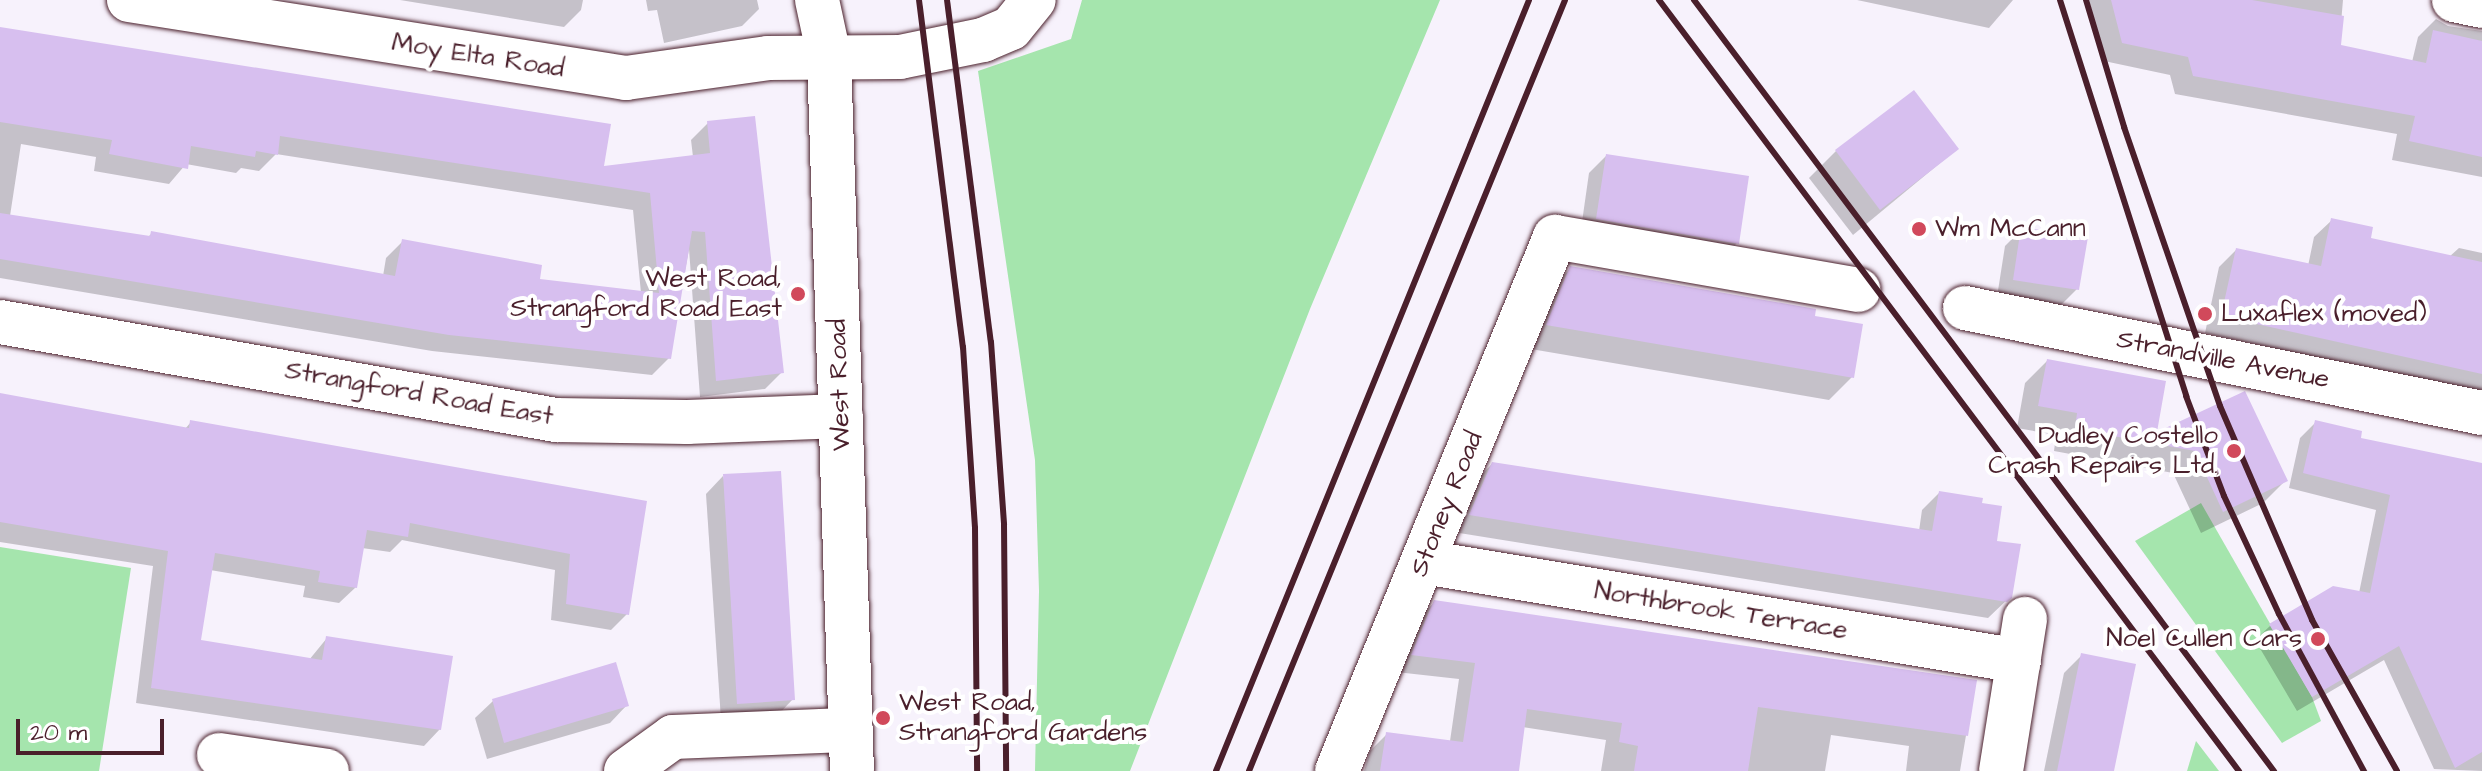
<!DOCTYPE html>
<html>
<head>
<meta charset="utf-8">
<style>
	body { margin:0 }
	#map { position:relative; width:2482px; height:771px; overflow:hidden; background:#f7f2fc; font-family:"Architects Daughter",sans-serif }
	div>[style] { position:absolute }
	.green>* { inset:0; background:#a5e5ad }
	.shadow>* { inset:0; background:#0003 }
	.building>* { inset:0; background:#d7bfef }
	.roads { filter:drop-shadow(0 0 2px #4a1f2b) drop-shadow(0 0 2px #4a1f2b) }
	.street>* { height:44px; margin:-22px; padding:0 22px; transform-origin:22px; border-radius:22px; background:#fff }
	.rail>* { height:6px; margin:-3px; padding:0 3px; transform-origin:3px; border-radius:3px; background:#4a1f2b }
	.dots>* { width:22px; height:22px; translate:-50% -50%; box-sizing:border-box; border:4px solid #fff; border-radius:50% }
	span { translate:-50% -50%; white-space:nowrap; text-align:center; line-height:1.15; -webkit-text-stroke:8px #fff; paint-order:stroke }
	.street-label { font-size:26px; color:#4a1f2b }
	.poi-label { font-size:26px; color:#4a1f2b }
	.left { translate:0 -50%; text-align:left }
	.right { translate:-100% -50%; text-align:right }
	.scale { position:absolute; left:16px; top:719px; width:148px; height:36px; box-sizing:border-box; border:4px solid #4a1f2b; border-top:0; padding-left:10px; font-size:24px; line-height:28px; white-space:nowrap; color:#4a1f2b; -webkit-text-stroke:6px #fff; paint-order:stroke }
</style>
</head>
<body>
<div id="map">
	<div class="green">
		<i style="clip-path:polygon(1082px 0,1440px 0,1310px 309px,1130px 771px,1035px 771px,1039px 591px,1035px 460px,978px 71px,1071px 39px)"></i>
		<i style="clip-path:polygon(2201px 503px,2312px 697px,2321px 721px,2282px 743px,2135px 541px)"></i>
		<i style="clip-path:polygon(0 547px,131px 568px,99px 771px,0 771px)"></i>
		<i style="clip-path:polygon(2196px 741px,2219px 771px,2187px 771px)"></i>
	</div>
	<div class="shadow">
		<i style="clip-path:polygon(400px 0,583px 0,581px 10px,564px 27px)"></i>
		<i style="clip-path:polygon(646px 0,757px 0,759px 9px,742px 26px,664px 43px,657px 10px,648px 11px)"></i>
		<i style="clip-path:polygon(1857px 0,2013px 0,1989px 28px)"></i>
		<i style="clip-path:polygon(2089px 0,2343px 0,2339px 47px,2412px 62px,2418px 37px,2436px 19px,2448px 26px,2482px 31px,2482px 177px,2392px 160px,2397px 134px,2175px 94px,2170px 75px,2104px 61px)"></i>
		<i style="clip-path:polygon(evenodd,0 29px,602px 168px,693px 157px,691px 140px,708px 123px,782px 372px,765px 389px,700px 397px,689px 249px,669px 358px,652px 375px,432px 351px,0 278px,0 29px,21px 144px,96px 157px,94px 171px,169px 184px,186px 164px,236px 173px,241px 168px,259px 171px,276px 154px,633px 210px,641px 293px,538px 281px,403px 241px,386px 258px,383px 276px,152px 233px,147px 238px,10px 216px,21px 144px)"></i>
		<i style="clip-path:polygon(1957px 149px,1853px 235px,1809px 178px,1836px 151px)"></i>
		<i style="clip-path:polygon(1606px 156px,1737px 243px,1720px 260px,1580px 236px,1589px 173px)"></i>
		<i style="clip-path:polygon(2332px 220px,2368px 240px,2449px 257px,2459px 248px,2482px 253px,2482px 394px,2205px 333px,2219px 267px,2236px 250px,2308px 266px,2314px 237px)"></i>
		<i style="clip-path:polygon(2022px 229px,2077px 289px,2060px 306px,1997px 297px,2005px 246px)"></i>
		<i style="clip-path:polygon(1571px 268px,1852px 377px,1829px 400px,1525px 348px,1547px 292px)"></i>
		<i style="clip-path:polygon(2047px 361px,2154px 436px,2285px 481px,2263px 503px,2201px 533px,2173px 473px,2054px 451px,2056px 435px,2017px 428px,2025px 383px)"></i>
		<i style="clip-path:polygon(0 395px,185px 429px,191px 422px,645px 502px,627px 614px,611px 630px,551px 620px,555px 570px,402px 540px,390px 552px,362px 548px,356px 587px,339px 603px,303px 597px,305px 586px,210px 570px,199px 642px,309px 660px,327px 638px,440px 729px,424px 746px,136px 703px,153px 566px,0 542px)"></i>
		<i style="clip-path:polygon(2315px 423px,2358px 439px,2482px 465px,2482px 771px,2434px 769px,2384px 660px,2297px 711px,2255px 640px,2270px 626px,2359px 593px,2376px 510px,2289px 488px,2300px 438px)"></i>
		<i style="clip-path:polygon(1492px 464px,1919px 531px,1922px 510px,1939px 493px,1980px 505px,2010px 597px,1988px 618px,1453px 532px,1475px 481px)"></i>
		<i style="clip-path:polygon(723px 476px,793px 699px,776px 717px,721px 720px,706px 494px)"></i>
		<i style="clip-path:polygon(1435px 602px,1975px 682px,1960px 771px,1906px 771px,1909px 746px,1831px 735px,1825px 771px,1601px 771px,1606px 740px,1522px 727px,1517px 771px,1364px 771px,1370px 751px,1387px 734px,1450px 741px,1459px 679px,1396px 672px,1417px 619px)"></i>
		<i style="clip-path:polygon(2081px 656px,2112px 771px,2044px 771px,2064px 673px)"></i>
		<i style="clip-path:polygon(615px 664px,627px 705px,610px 723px,487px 759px,475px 718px,493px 701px)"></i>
	</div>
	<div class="building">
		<i style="clip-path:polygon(2111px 0,2252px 0,2344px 16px,2341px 45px,2426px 63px,2433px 30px,2482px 41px,2482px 157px,2409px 141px,2415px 116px,2193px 76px,2188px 57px,2122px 43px)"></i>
		<i style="clip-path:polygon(0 27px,611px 124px,604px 166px,710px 153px,707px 121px,755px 116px,784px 373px,716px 381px,705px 232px,692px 231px,671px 359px,449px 335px,0 259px,0 213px,150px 236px,151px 231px,395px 276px,402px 239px,542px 265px,540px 279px,659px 293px,650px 193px,280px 136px,278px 155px,256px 151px,255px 157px,191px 146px,188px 169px,109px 154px,112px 140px,0 122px)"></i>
		<i style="clip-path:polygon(1914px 90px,1959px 149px,1880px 210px,1835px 150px)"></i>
		<i style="clip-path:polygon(1606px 154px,1749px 176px,1739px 244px,1596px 219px)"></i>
		<i style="clip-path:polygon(2331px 218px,2373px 227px,2371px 238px,2482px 262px,2482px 374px,2221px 316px,2236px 248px,2321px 266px)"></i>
		<i style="clip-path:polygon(2021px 227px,2088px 237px,2079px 290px,2013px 280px)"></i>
		<i style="clip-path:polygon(1570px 266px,1816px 309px,1815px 316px,1863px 324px,1854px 378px,1546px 325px)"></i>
		<i style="clip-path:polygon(2047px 359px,2166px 381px,2157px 432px,2245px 391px,2288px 481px,2223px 512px,2195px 451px,2075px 429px,2077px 413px,2038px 406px)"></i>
		<i style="clip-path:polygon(0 393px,189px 428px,190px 420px,647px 501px,629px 615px,566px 604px,570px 554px,410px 523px,408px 537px,367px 530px,357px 588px,318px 582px,320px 571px,215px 553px,201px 640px,322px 660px,326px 636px,453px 656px,441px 730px,151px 688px,168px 551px,0 522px)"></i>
		<i style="clip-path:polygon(2315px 420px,2362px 431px,2361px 438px,2482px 463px,2482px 752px,2455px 768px,2399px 646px,2312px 697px,2269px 624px,2333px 586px,2370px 593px,2390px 495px,2303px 473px)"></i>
		<i style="clip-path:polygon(1492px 462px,1932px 531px,1939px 491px,1983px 498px,1982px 503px,2002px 506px,1997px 541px,2021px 544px,2012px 598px,2007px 602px,1469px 515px)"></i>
		<i style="clip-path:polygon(781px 471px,795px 700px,737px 704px,723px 474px)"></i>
		<i style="clip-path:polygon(1434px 600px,1977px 680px,1968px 736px,1758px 707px,1748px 771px,1634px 771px,1638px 746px,1619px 742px,1622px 723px,1527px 709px,1519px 771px,1380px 771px,1386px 732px,1463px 742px,1475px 663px,1411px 655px)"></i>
		<i style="clip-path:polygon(2081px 653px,2136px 664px,2114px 771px,2057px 771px)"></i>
		<i style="clip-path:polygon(616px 662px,629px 706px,504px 743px,492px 699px)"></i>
	</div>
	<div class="roads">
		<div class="street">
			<i style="left:129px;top:0;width:503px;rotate:8.92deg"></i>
			<i style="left:626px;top:78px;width:143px;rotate:-8deg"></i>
			<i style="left:768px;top:58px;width:132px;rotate:-0.4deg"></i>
			<i style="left:900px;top:57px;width:85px;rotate:-11.6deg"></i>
			<i style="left:983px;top:40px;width:30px;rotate:-23deg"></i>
			<i style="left:1011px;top:28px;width:36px;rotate:-51deg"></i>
			<i style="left:817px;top:0;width:57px;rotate:77.9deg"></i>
			<i style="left:829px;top:56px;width:715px;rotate:88.16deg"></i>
			<i style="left:2454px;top:0;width:29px;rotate:12deg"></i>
			<i style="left:1965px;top:308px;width:528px;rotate:11.48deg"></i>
			<i style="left:0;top:322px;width:565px;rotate:10deg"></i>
			<i style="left:556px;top:420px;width:131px;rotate:0.9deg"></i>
			<i style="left:687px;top:422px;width:154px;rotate:-2.2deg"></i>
			<i style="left:1424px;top:562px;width:603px;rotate:9.45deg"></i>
			<i style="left:219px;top:755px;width:109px;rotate:8.4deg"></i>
			<i style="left:626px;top:771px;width:58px;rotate:-35.9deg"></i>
			<i style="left:673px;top:737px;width:178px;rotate:-2.3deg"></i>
			<i style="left:1337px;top:771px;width:577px;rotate:-67.79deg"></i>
			<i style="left:1555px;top:237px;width:308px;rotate:9.9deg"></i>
			<i style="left:2001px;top:771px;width:154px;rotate:-81deg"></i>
		</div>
	</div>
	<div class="rail">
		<i style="left:919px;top:0;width:350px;rotate:82.8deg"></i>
		<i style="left:963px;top:347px;width:181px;rotate:86.2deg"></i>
		<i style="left:975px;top:528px;width:243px;rotate:89.5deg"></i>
		<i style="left:947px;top:0;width:345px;rotate:82.7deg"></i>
		<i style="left:991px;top:342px;width:183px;rotate:85.9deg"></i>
		<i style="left:1004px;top:525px;width:246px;rotate:89.5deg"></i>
		<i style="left:1659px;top:0;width:965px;rotate:53.05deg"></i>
		<i style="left:1694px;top:0;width:965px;rotate:53.05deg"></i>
		<i style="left:2060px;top:0;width:416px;rotate:72.3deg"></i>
		<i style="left:2186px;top:396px;width:107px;rotate:69.2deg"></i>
		<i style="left:2224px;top:496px;width:130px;rotate:65deg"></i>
		<i style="left:2279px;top:614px;width:179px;rotate:61.6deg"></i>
		<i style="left:2086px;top:0;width:133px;rotate:73.3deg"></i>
		<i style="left:2124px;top:127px;width:295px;rotate:71deg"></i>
		<i style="left:2220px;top:406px;width:233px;rotate:66.7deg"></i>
		<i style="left:2312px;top:620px;width:173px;rotate:60.6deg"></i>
		<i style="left:1216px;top:771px;width:832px;rotate:-67.9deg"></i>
		<i style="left:1249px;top:771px;width:833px;rotate:-67.71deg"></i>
	</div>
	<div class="dots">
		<i style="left:1919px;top:229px;background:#d1495b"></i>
		<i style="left:798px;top:294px;background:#d1495b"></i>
		<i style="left:2205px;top:314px;background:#d1495b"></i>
		<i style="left:2234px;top:451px;background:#d1495b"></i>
		<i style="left:2318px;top:639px;background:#d1495b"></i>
		<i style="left:883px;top:718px;background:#d1495b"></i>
	</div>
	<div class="street-label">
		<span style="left:478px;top:56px;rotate:9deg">Moy Elta Road</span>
		<span style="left:2223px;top:360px;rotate:11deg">Strandville Avenue</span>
		<span style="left:840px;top:385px;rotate:-92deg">West Road</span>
		<span style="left:419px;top:394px;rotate:10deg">Strangford Road East</span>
		<span style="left:1447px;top:504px;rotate:-68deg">Stoney Road</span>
		<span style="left:1721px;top:611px;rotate:9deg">Northbrook Terrace</span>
	</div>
	<div class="poi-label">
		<span class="left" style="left:1935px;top:229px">Wm McCann</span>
		<span class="right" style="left:782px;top:294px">West Road,<br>Strangford Road East</span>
		<span class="left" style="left:2221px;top:314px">Luxaflex (moved)</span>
		<span class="right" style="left:2218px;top:451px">Dudley Costello<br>Crash Repairs Ltd.</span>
		<span class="right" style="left:2302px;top:639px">Noel Cullen Cars</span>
		<span class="left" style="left:899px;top:718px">West Road,<br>Strangford Gardens</span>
	</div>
	<div class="scale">20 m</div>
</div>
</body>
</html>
